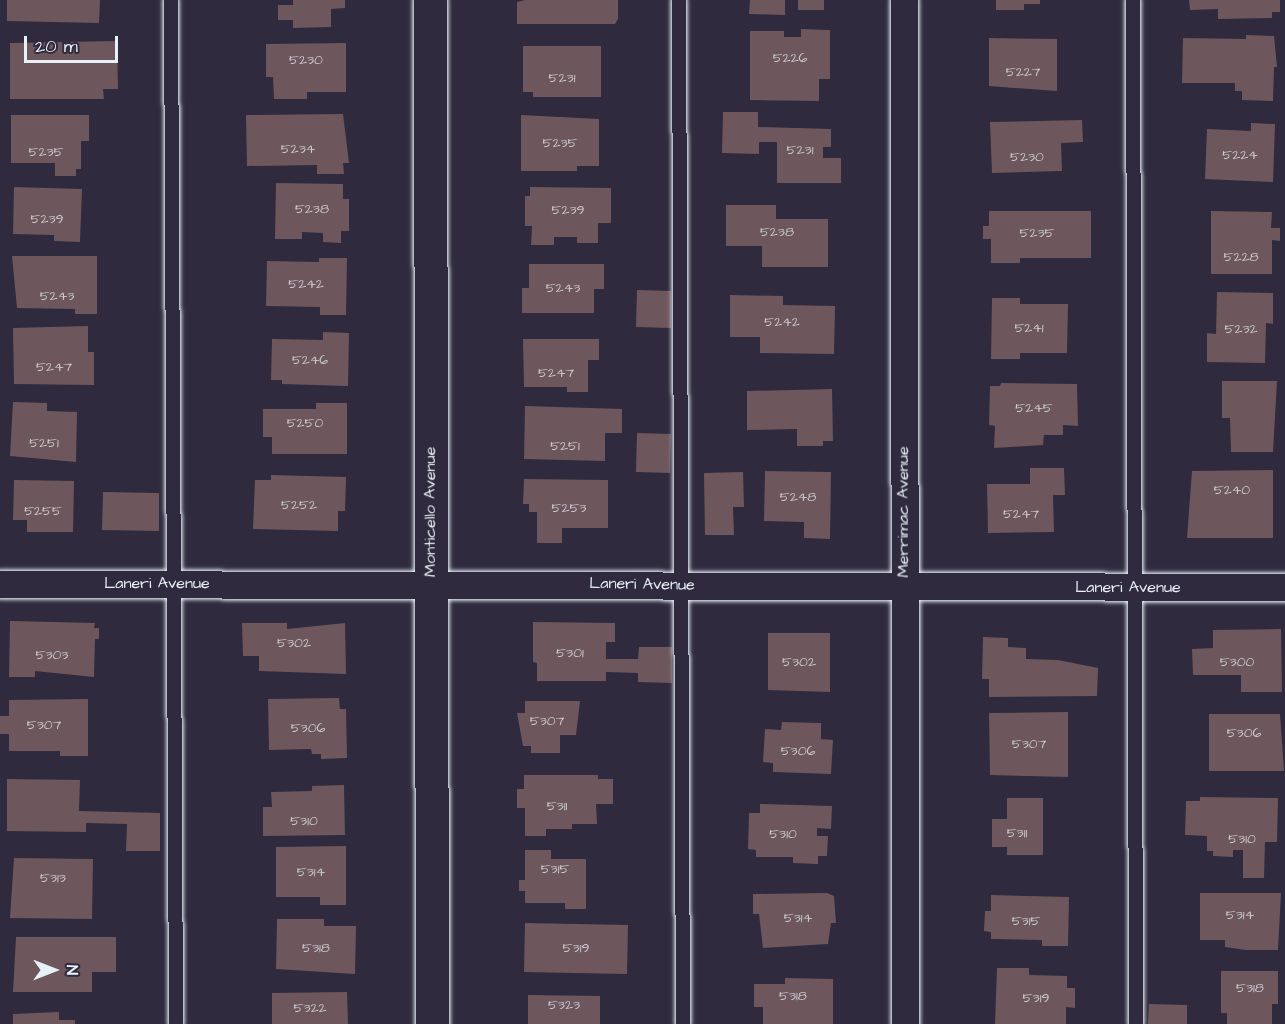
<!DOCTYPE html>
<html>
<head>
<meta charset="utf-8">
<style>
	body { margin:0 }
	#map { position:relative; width:1285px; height:1024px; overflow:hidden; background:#2f2a3d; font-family:"Architects Daughter",sans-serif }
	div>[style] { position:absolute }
	.building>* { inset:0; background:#6d575c }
	.roads { filter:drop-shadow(0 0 2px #e8f1f8) drop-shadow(0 0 2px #e8f1f8) }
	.service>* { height:14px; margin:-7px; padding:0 7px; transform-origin:7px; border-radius:7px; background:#2f2a3d }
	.minor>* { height:27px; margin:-13.5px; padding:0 13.5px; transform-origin:13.5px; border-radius:13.5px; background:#2f2a3d }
	.tertiary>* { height:33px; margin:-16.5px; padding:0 16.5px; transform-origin:16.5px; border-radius:16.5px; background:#2f2a3d }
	span { translate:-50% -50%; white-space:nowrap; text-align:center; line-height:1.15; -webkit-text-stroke:6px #2f2a3d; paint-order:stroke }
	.number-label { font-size:14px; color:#c9cad1 }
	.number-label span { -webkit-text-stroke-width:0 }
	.street-label { font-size:16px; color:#e8f1f8 }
	.north { position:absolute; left:24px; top:940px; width:60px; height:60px; -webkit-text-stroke:4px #2f2a3d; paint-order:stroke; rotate:90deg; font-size:16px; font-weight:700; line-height:24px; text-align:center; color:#e8f1f8 }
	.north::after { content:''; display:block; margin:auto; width:21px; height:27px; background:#e8f1f8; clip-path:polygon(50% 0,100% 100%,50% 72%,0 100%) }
	.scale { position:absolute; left:24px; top:36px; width:94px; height:27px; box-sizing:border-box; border:3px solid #e8f1f8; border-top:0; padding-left:8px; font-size:18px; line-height:21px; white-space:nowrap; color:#e8f1f8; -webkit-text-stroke:4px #2f2a3d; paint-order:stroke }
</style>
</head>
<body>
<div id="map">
	<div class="building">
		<i style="clip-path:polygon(7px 0,100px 0,99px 23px,7px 21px)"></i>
		<i style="clip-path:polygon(293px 0,345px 0,345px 8px,331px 9px,331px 27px,293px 28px,293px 20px,278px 20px,278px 5px,293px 5px)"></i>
		<i style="clip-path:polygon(525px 0,618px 0,618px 19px,615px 24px,517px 24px,517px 2px)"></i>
		<i style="clip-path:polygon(750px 0,785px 0,785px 15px,749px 14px)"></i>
		<i style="clip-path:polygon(798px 0,824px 0,824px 10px,798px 10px)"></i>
		<i style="clip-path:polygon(996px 0,1040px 0,1040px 4px,1024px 4px,1024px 10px,996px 10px)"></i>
		<i style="clip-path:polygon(1189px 0,1280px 0,1280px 12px,1272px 12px,1272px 18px,1218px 19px,1218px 9px,1190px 10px)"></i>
		<i style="clip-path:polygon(801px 29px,830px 30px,830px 79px,819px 79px,819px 101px,750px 100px,750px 31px,784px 31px,784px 37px,801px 37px)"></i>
		<i style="clip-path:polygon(1246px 35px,1274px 36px,1277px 67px,1274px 67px,1273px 101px,1242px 100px,1242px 91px,1235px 91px,1235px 83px,1182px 83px,1183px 38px,1246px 39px)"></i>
		<i style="clip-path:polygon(989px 38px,1057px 39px,1057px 91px,989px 86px)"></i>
		<i style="clip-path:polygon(117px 41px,118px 89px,103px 89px,104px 99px,10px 99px,10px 43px)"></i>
		<i style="clip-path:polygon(346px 43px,346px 92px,307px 92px,307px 99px,274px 99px,273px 77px,266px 77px,266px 44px)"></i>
		<i style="clip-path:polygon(523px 46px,601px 46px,601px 97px,533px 97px,533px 92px,523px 92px)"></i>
		<i style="clip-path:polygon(723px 112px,758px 112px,758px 127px,831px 129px,831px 147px,823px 147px,823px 158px,841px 158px,841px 183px,777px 183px,777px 142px,759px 142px,759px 154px,722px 153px)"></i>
		<i style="clip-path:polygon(343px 114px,349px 163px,343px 163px,344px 174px,317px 174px,317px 165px,247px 166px,246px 115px)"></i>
		<i style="clip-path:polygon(11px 115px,89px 115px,89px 141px,81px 141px,81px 169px,76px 169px,76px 176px,55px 176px,55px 163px,11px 163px)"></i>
		<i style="clip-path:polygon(521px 115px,599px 119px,599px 166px,577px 166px,577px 171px,521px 171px)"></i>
		<i style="clip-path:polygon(1082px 120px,1083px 142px,1061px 143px,1062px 171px,992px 173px,990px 122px)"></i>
		<i style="clip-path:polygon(1251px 123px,1275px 124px,1273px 182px,1205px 179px,1207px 129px,1251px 131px)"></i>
		<i style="clip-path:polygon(276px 183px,343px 184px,343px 199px,349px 199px,349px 231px,341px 231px,341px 243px,323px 242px,323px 233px,302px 232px,302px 239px,275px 239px)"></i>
		<i style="clip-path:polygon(14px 187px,82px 189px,80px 242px,54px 241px,54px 235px,13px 234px)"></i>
		<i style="clip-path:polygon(530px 187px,611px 188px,611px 223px,598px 223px,598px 243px,577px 243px,577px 237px,554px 237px,554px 245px,531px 245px,532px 226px,525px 226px,525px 196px,530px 196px)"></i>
		<i style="clip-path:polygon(726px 205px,776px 205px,776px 219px,828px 219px,828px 267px,762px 267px,762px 246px,726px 246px)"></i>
		<i style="clip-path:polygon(989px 211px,1091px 211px,1091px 258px,1020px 258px,1020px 263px,991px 263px,991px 239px,983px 239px,983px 226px,989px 226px)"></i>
		<i style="clip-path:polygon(1211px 211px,1272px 212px,1271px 228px,1280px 228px,1280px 241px,1272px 240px,1272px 274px,1211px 274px)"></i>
		<i style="clip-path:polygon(12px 256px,97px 256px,97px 314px,75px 314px,75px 309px,17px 308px)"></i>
		<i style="clip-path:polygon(319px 258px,347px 258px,346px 315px,320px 315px,320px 307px,266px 306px,267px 261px,319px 262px)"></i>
		<i style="clip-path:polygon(529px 264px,604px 264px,604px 289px,594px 289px,594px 313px,522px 313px,522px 288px,529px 288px)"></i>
		<i style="clip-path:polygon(637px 290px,671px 291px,671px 328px,636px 327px)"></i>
		<i style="clip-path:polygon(1217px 292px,1273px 293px,1273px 324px,1266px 323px,1265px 363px,1207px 362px,1207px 333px,1216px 334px)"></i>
		<i style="clip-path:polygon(730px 295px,783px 296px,783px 305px,835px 306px,834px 354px,760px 353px,760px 337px,730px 337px)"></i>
		<i style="clip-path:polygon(992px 298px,1020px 298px,1020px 304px,1068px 304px,1067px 353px,1020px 353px,1020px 359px,991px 359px)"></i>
		<i style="clip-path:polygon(88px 326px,88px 352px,94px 352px,94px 385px,14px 384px,13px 328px)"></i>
		<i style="clip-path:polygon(323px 332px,349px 333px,348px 386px,282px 384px,282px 380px,271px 380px,272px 339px,323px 340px)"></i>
		<i style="clip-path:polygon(523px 339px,599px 339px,599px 360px,588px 360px,588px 392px,567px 392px,567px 387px,524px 387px)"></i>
		<i style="clip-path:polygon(1222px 381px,1277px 381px,1273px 452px,1231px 452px,1230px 418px,1222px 418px)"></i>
		<i style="clip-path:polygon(1001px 383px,1077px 384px,1078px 426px,1063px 425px,1063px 435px,1044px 435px,1043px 445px,994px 448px,995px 426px,989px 425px,990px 386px,1000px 386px)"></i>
		<i style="clip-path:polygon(832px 389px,833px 441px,823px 441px,823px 446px,797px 446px,797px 429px,747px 430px,747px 391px)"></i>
		<i style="clip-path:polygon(13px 402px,47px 403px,47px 411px,77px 412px,76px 462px,10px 456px)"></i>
		<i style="clip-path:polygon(316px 403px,347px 403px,347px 454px,272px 454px,272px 437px,263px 437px,263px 409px,316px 409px)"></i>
		<i style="clip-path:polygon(525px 406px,622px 409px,622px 433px,605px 433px,605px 461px,524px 459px)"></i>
		<i style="clip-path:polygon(637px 433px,671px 434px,670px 473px,636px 472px)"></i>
		<i style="clip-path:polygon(1030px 468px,1064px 468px,1065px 495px,1053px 495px,1054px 532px,988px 533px,987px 484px,1030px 484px)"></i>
		<i style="clip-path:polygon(1273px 470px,1273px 538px,1187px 538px,1192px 471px)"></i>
		<i style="clip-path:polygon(765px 471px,831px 472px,830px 539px,804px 538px,804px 522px,764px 521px)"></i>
		<i style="clip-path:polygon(743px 472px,744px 507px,733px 507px,734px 535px,705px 535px,704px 473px)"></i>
		<i style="clip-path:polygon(271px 475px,346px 477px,345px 511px,338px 511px,338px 531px,253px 529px,255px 480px,271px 480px)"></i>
		<i style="clip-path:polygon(524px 479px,608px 480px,608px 528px,562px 528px,562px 543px,537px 543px,537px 512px,529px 512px,529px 504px,523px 504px)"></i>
		<i style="clip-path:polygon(14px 480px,74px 481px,73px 532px,27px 532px,27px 520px,13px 520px)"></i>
		<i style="clip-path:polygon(103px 492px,159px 493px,159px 531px,102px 530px)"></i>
		<i style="clip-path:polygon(10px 621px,95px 623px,94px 628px,99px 628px,99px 639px,95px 639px,94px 677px,35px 671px,35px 677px,9px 677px)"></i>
		<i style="clip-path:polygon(533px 622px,615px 623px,615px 642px,606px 642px,606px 659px,638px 659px,639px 647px,672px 647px,672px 683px,638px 682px,638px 673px,606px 672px,606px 681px,537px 681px,537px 663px,533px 662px)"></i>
		<i style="clip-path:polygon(242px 623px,287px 623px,287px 629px,345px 623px,346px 674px,259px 671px,259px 656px,243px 656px)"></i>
		<i style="clip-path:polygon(1281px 629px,1282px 692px,1241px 692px,1241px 675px,1193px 675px,1192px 649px,1213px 648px,1213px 630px)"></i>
		<i style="clip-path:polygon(768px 633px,830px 633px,830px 692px,768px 690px)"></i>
		<i style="clip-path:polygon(983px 637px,1008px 638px,1008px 647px,1026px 648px,1026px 659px,1058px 660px,1098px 668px,1097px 696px,989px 697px,989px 679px,982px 679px)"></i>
		<i style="clip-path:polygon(339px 698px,340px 709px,346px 709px,347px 758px,321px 759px,321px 754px,312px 754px,311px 749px,269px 750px,268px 699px)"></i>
		<i style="clip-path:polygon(88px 699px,88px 756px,60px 756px,60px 751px,9px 751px,9px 734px,0 734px,0 716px,9px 716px,9px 700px)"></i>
		<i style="clip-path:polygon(525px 701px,580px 701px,576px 735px,560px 735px,560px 753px,531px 753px,531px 746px,523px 746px,517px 713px,525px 713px)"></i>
		<i style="clip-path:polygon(1068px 712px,1068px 777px,990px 775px,989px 713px)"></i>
		<i style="clip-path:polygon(1209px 714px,1280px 714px,1284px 771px,1209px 771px)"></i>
		<i style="clip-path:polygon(782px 722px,821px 723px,821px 739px,833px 740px,831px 774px,773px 772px,773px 763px,763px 762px,765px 729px,781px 730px)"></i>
		<i style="clip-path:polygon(524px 775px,598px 775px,598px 779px,613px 779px,613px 804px,596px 804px,597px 824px,572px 824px,572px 829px,546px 829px,546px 836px,525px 836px,525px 808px,517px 808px,517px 789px,524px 789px)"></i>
		<i style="clip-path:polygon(7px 779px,80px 780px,79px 811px,160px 813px,160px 851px,126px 851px,127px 824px,86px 823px,86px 832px,7px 831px)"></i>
		<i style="clip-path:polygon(344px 785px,345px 835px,263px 836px,263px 807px,272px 807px,271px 792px,312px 791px,312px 786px)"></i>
		<i style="clip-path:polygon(1200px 797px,1278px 798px,1277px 842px,1265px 842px,1264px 878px,1243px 878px,1243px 850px,1233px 850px,1233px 857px,1213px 856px,1213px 851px,1207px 851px,1207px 836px,1185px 835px,1186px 801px,1200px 801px)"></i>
		<i style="clip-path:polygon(1007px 798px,1043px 798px,1043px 855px,1007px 855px,1007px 847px,992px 847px,992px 819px,1007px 819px)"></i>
		<i style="clip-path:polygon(760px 804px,832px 806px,831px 829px,817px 828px,817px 836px,828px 836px,827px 856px,818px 856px,818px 864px,793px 863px,793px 857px,756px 857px,756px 850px,748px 849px,749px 813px,760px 813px)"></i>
		<i style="clip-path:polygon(346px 846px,346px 905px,320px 905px,320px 897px,276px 897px,276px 847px)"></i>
		<i style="clip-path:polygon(525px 850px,551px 850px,551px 859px,586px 859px,586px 909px,565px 909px,565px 903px,525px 903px,525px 891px,519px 891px,519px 880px,525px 880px)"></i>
		<i style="clip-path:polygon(14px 858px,93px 859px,92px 919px,10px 918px)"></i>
		<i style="clip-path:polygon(827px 893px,834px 896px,836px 923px,831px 923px,828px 944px,763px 948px,759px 914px,753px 914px,753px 894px)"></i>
		<i style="clip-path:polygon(1200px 893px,1281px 893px,1278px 950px,1246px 950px,1225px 947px,1225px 940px,1200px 940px)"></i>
		<i style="clip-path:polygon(991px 895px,1069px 897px,1068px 946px,1042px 946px,1042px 940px,991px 939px,991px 932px,984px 931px,985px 911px,991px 911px)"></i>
		<i style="clip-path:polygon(277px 919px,324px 919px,324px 926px,356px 926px,355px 974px,276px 969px)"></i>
		<i style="clip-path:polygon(525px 923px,628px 925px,627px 974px,524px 972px)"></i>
		<i style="clip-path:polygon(16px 937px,116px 937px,116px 972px,92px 972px,92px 992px,13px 992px)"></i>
		<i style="clip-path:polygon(997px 968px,1029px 968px,1029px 975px,1067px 976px,1067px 988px,1075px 988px,1075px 1008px,1066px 1007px,1066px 1024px,995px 1024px)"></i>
		<i style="clip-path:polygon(1221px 971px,1278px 971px,1278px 1004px,1272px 1004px,1272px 1024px,1227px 1024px,1227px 1013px,1221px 1013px)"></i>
		<i style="clip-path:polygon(785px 978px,833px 979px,833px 1024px,763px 1024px,763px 1007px,754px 1007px,754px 984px,785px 984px)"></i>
		<i style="clip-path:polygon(347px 992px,348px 1024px,272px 1024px,272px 993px)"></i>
		<i style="clip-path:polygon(528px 995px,600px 996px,600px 1024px,528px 1024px)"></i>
		<i style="clip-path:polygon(1149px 1004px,1187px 1005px,1187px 1024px,1148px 1024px)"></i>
		<i style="clip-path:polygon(59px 1012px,59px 1020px,75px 1020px,75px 1024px,13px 1024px,13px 1014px)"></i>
	</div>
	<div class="roads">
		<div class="service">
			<i style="left:171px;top:0;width:1024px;rotate:89.72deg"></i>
			<i style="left:679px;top:0;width:1024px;rotate:89.78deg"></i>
			<i style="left:1133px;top:0;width:1024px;rotate:89.83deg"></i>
		</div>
		<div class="minor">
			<i style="left:904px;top:0;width:1024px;rotate:89.94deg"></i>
			<i style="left:0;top:584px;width:1285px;rotate:0.13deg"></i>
		</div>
		<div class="tertiary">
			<i style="left:430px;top:0;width:1024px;rotate:89.89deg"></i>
		</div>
	</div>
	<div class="number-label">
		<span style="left:790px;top:58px">5226</span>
		<span style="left:306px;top:60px">5230</span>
		<span style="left:1023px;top:72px">5227</span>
		<span style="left:562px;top:78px">5231</span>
		<span style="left:560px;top:143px">5235</span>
		<span style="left:298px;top:149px">5234</span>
		<span style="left:800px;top:150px">5231</span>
		<span style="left:46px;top:152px">5235</span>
		<span style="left:1240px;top:155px">5224</span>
		<span style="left:1027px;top:157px">5230</span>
		<span style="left:312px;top:209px">5238</span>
		<span style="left:568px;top:210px">5239</span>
		<span style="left:47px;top:219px">5239</span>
		<span style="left:777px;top:232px">5238</span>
		<span style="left:1037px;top:233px">5235</span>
		<span style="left:1241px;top:257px">5228</span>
		<span style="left:306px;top:284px">5242</span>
		<span style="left:563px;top:288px">5243</span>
		<span style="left:57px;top:296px">5243</span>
		<span style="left:782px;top:322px">5242</span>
		<span style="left:1029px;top:328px">5241</span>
		<span style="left:1241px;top:329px">5232</span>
		<span style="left:310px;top:360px">5246</span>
		<span style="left:54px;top:367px">5247</span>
		<span style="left:556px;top:373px">5247</span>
		<span style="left:1034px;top:408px">5245</span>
		<span style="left:305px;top:423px">5250</span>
		<span style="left:44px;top:443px">5251</span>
		<span style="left:565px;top:446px">5251</span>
		<span style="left:1232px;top:490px">5240</span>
		<span style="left:798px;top:497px">5248</span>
		<span style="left:299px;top:505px">5252</span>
		<span style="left:569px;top:508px">5253</span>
		<span style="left:43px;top:511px">5255</span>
		<span style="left:1021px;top:514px">5247</span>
		<span style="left:294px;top:643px">5302</span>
		<span style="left:570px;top:653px">5301</span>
		<span style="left:52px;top:655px">5303</span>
		<span style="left:799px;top:662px">5302</span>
		<span style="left:1237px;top:662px">5300</span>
		<span style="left:547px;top:721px">5307</span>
		<span style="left:44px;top:725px">5307</span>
		<span style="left:308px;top:728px">5306</span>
		<span style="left:1244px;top:733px">5306</span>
		<span style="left:1029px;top:744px">5307</span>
		<span style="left:798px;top:751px">5306</span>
		<span style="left:557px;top:806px">5311</span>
		<span style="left:304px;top:821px">5310</span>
		<span style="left:1017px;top:833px">5311</span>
		<span style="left:783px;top:834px">5310</span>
		<span style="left:1242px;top:839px">5310</span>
		<span style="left:555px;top:869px">5315</span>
		<span style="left:311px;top:872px">5314</span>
		<span style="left:53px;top:878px">5313</span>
		<span style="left:1240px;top:915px">5314</span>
		<span style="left:798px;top:918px">5314</span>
		<span style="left:1026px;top:921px">5315</span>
		<span style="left:316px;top:948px">5318</span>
		<span style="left:576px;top:948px">5319</span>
		<span style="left:1250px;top:988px">5318</span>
		<span style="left:793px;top:996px">5318</span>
		<span style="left:1036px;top:998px">5319</span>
		<span style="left:564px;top:1005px">5323</span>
		<span style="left:310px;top:1008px">5322</span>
	</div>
	<div class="street-label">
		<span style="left:430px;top:512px;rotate:-90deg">Monticello Avenue</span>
		<span style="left:903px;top:512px;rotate:-90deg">Merrimac Avenue</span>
		<span style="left:157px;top:583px">Laneri Avenue</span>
		<span style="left:642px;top:584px;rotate:1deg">Laneri Avenue</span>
		<span style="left:1128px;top:587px">Laneri Avenue</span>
	</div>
	<div class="north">N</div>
	<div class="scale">20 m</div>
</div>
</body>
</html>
